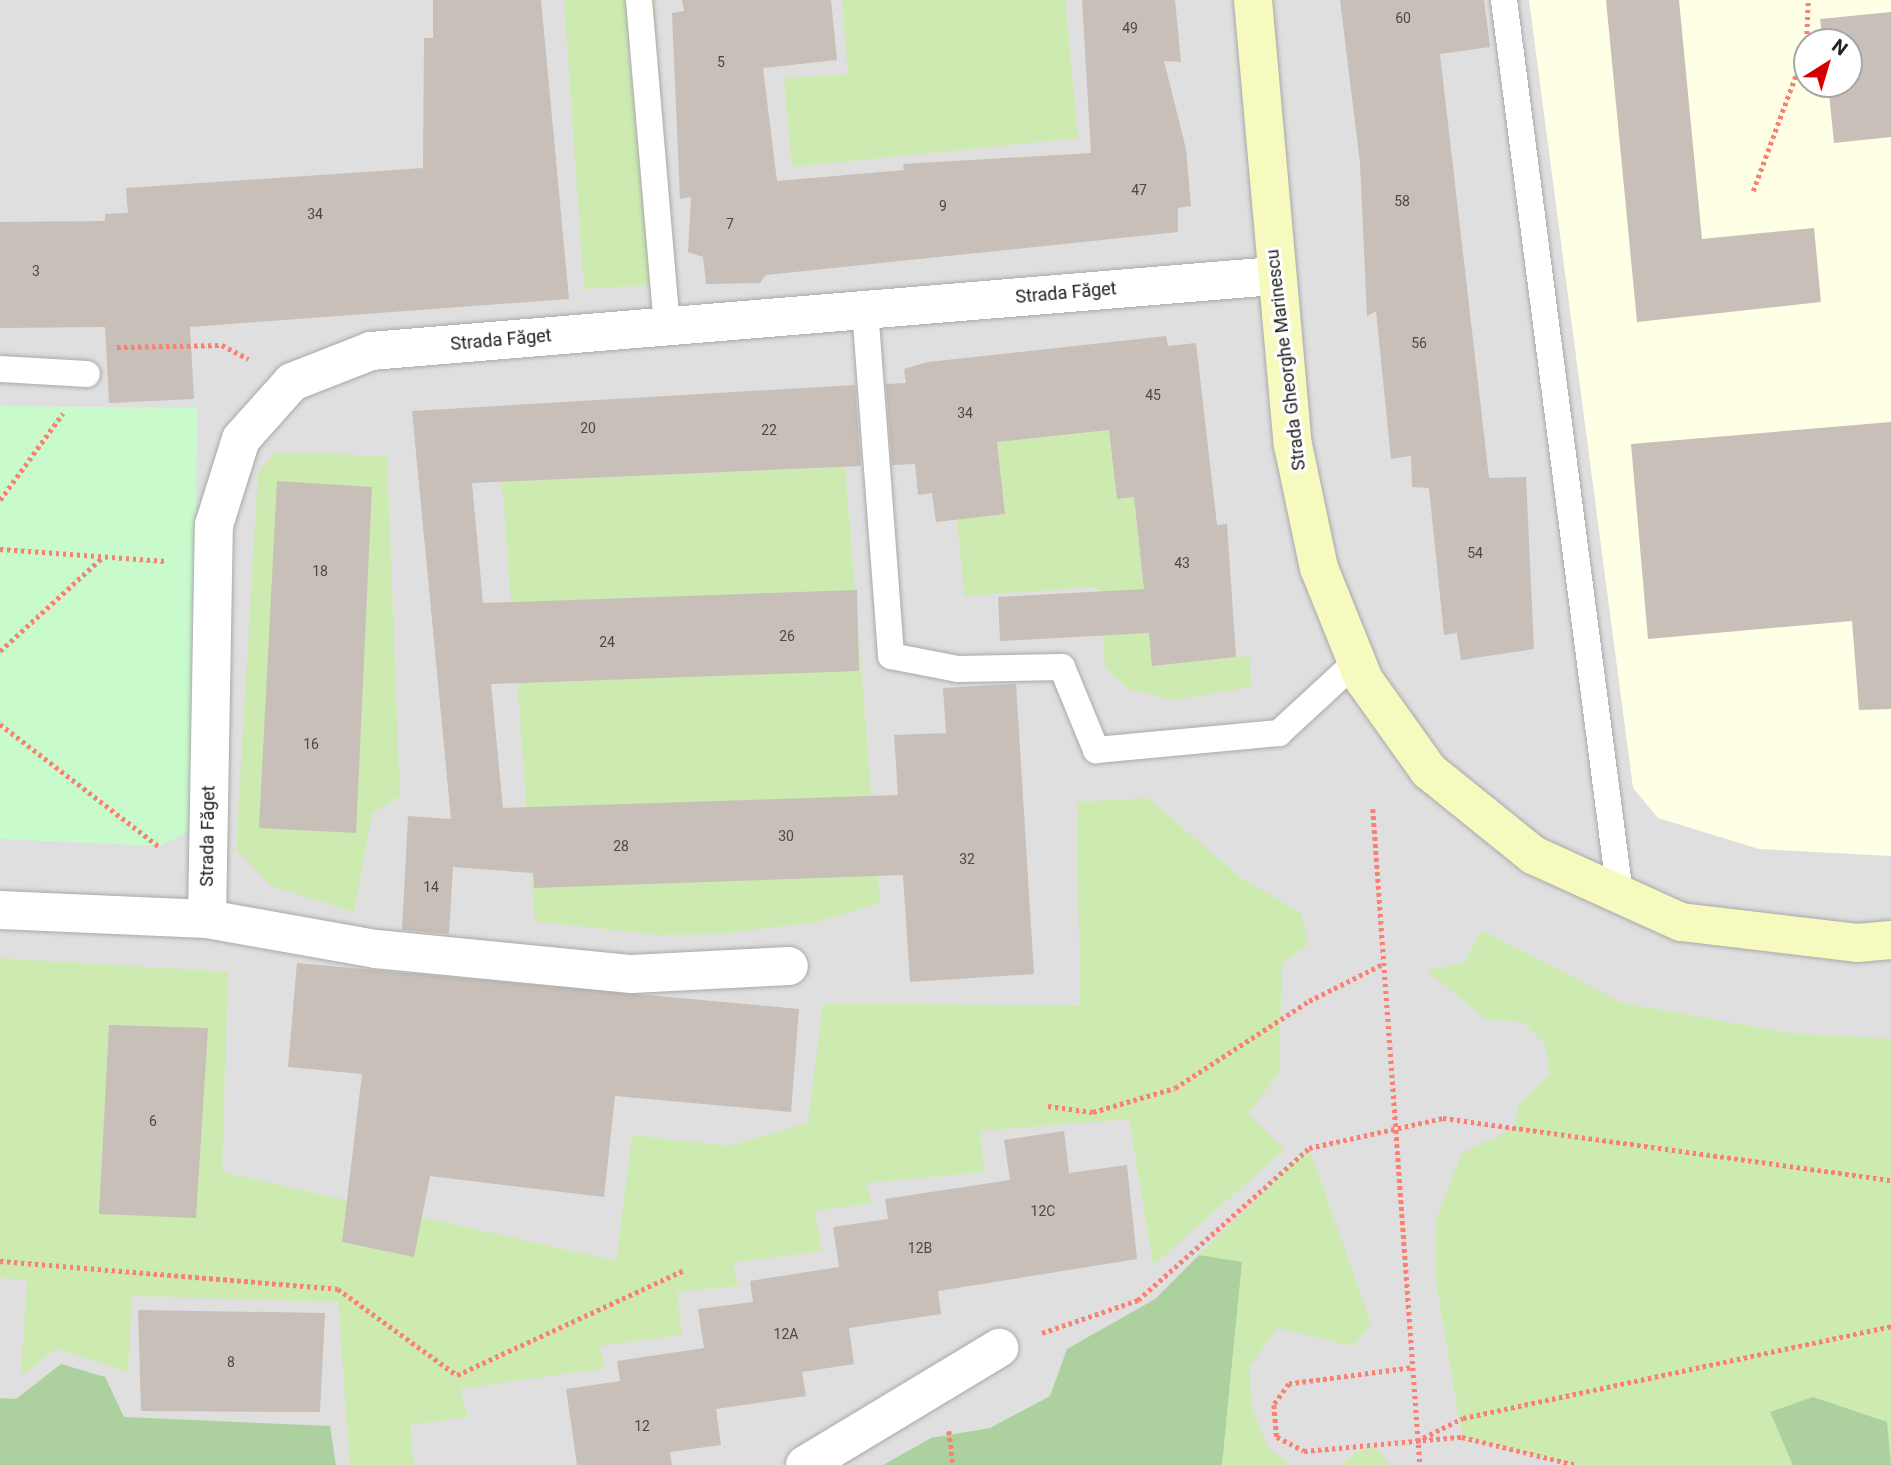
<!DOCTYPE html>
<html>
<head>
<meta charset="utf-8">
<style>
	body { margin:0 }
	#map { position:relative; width:1891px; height:1465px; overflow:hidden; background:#f2efe9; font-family:Roboto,sans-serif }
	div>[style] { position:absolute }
	.residential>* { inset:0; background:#e0dfdf }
	.education>* { inset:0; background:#ffffe5 }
	.grass>* { inset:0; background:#cdebb0 }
	.forest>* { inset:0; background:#add19e }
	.park>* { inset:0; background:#c8facc }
	.building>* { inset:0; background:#c7bfb8 }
	.path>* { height:4.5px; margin-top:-2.25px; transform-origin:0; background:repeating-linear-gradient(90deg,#fa8072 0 3.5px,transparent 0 7px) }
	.roads { filter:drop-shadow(0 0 2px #a9a9a9) drop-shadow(0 0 2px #a9a9a9) }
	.lane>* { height:26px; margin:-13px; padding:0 13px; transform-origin:13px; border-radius:13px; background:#fff }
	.street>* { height:38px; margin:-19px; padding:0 19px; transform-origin:19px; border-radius:19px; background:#fff }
	.secondary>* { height:38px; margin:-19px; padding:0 19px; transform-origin:19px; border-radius:19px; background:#f7fabf }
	span { translate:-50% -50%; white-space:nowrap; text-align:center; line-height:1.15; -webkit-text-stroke:6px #fff; paint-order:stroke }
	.number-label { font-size:14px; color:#4b4948 }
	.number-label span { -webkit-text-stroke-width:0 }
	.street-label { font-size:18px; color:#222 }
	.north { position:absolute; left:1793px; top:28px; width:70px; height:70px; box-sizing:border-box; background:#fff; border:2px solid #a7a7a7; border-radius:50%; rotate:37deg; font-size:19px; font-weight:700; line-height:28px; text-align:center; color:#222 }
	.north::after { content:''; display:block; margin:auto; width:24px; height:32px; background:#d40000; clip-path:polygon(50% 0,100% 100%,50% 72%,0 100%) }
</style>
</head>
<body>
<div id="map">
	<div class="residential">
		<i style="clip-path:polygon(evenodd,0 0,1891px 0,1891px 1465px,0 1465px,0 0,1807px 42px,1849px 42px,1849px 84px,1807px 84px,1807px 42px)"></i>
	</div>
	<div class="education">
		<i style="clip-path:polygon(evenodd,1529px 0,1891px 0,1891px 856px,1759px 849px,1658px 818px,1633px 788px,1529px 0,1807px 42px,1849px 42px,1849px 84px,1807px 84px,1807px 42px)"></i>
	</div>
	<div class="grass">
		<i style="clip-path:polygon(564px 0,654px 0,657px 27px,626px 29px,651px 285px,584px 289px)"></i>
		<i style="clip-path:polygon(842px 0,1065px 0,1078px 138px,792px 167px,784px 78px,848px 74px)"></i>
		<i style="clip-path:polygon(1113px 430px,1117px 499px,1134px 497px,1152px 666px,1249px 656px,1251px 687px,1174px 700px,1128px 689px,1105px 667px,1098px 587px,964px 596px,957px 519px,1005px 514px,997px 442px)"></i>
		<i style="clip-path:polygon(275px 452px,387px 456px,400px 796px,372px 814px,354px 912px,271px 886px,236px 849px,258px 472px)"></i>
		<i style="clip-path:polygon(845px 467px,880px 903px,817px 922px,719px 934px,656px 935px,535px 921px,502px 482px)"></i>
		<i style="clip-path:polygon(1148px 798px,1240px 877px,1301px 913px,1308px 945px,1282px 963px,1279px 1073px,1248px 1114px,1285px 1149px,1153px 1265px,1129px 1119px,980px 1131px,984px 1172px,866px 1183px,872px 1203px,815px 1211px,822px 1251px,733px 1262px,738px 1286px,677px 1292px,682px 1335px,599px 1346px,605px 1368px,460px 1389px,468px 1417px,410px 1425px,414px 1465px,350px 1465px,338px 1302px,132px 1296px,128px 1372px,56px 1349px,21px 1376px,27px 1280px,0 1278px,0 958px,228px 972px,222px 1172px,616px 1261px,632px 1135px,729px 1146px,808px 1123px,823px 1003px,1080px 1006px,1077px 802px)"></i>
		<i style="clip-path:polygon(1482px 930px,1623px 1003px,1788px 1033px,1891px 1039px,1891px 1465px,1576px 1465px,1462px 1437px,1435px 1275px,1436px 1220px,1462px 1153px,1515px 1128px,1518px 1106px,1549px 1074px,1546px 1046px,1523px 1022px,1487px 1020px,1427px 971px,1464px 962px)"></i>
		<i style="clip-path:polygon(1309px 1148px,1371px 1323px,1353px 1346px,1278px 1328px,1249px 1367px,1252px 1407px,1267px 1447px,1290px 1465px,1222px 1465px,1242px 1262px,1199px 1255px)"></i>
		<i style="clip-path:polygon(1375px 1447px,1390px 1465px,1341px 1465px,1356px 1452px)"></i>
	</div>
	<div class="forest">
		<i style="clip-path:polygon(1199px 1255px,1242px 1262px,1222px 1465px,883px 1465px,931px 1438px,990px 1428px,1050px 1396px,1067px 1349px,1155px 1299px)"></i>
		<i style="clip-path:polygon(61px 1364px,105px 1377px,124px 1417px,330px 1426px,336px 1465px,0 1465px,0 1398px,16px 1399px)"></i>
		<i style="clip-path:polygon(1813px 1397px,1887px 1422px,1891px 1465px,1793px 1465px,1770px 1412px)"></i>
	</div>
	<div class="park">
		<i style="clip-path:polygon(0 406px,197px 408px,194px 816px,184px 835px,158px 846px,0 839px)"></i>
	</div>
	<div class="building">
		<i style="clip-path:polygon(433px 0,541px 0,569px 299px,190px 327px,194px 399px,109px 403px,105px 327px,0 328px,0 222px,105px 221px,105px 214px,128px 213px,126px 188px,423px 168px,424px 38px,433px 38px)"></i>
		<i style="clip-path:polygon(682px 0,831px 0,837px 60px,763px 68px,777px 181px,904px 170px,903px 164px,1091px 153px,1082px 0,1175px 0,1181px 62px,1164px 61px,1186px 149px,1191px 206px,1178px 208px,1178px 232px,766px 275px,760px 283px,706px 284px,703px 257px,688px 252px,691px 197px,680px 199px,672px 13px,684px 11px)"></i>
		<i style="clip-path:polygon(1340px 0,1484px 0,1490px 47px,1440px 54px,1489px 478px,1526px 477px,1534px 649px,1461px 660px,1457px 633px,1444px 635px,1429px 488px,1412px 487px,1411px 456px,1391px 459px,1376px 311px,1367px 316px,1360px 163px)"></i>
		<i style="clip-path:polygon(1606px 0,1679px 0,1702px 239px,1814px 228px,1821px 302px,1637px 322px)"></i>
		<i style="clip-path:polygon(1891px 12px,1891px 137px,1834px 143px,1828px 84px,1849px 84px,1849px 42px,1823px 42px,1820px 19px)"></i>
		<i style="clip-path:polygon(1166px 336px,1168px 346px,1196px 343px,1217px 525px,1227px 524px,1236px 657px,1152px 666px,1149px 633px,1000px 641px,998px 597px,1144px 589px,1134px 497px,1117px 499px,1109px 430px,997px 442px,1005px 514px,936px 522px,932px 493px,918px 495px,915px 464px,892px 465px,886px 384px,906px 383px,904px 369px,928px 362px)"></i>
		<i style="clip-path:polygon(855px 385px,861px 466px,472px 483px,483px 603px,857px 590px,859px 671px,491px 684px,503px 808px,898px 795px,894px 735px,946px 733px,943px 688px,1016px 684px,1034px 974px,910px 982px,903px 875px,534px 888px,533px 873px,453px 867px,449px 934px,402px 930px,408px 816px,451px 819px,412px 411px)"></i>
		<i style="clip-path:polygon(1891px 422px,1891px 709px,1859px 710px,1852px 621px,1648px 639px,1631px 444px)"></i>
		<i style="clip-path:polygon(277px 481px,372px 487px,356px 833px,259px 828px)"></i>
		<i style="clip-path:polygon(297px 963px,799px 1009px,791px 1112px,615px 1096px,604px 1197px,430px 1176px,414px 1257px,342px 1242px,362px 1074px,288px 1067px)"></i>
		<i style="clip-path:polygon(109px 1025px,208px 1028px,196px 1218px,99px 1214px)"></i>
		<i style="clip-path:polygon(1064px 1131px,1069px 1173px,1127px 1165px,1137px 1259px,938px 1291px,941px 1314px,849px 1328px,854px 1364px,802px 1372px,806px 1396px,716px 1409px,721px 1445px,670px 1452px,672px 1465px,577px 1465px,566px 1389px,620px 1381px,617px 1361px,704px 1348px,698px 1309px,753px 1302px,750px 1281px,839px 1267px,833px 1227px,888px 1219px,885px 1199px,1010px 1180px,1004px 1140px)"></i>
		<i style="clip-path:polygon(138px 1310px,325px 1313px,320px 1412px,141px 1411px)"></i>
	</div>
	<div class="path">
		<i style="left:1753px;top:191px;width:153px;rotate:-69.7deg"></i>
		<i style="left:1806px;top:48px;width:48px;rotate:-87.6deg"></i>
		<i style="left:117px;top:347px;width:105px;rotate:-1.1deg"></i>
		<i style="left:222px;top:345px;width:30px;rotate:28deg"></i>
		<i style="left:0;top:500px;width:107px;rotate:-54.1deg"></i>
		<i style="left:0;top:549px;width:167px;rotate:4.1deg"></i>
		<i style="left:0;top:651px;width:139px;rotate:-42.4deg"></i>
		<i style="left:0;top:724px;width:202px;rotate:37.6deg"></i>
		<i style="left:1373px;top:809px;width:658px;rotate:85.9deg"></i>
		<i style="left:1048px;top:1106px;width:45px;rotate:7.6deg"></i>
		<i style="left:1093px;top:1112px;width:85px;rotate:-16.3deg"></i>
		<i style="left:1175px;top:1088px;width:160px;rotate:-33deg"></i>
		<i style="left:1309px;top:1001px;width:83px;rotate:-26.6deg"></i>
		<i style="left:0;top:1261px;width:339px;rotate:4.7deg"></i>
		<i style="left:338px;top:1289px;width:147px;rotate:35.9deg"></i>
		<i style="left:457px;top:1375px;width:250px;rotate:-24.8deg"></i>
		<i style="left:1042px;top:1333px;width:102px;rotate:-19deg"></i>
		<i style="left:1138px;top:1300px;width:229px;rotate:-41.6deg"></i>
		<i style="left:1309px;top:1148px;width:137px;rotate:-12.6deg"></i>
		<i style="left:1443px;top:1118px;width:452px;rotate:7.9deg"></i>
		<i style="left:1410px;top:1368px;width:122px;rotate:172.5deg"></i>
		<i style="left:1289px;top:1384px;width:26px;rotate:126deg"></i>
		<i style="left:1274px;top:1405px;width:32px;rotate:85deg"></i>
		<i style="left:1277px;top:1437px;width:30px;rotate:27deg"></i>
		<i style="left:1304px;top:1451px;width:159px;rotate:-5.1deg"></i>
		<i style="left:1462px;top:1437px;width:117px;rotate:13.8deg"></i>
		<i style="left:949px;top:1431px;width:34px;rotate:83deg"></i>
		<i style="left:1417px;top:1441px;width:51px;rotate:-26.6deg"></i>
		<i style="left:1463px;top:1418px;width:438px;rotate:-12.1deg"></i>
	</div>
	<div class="roads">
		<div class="lane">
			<i style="left:639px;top:0;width:327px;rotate:85.1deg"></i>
			<i style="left:1504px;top:0;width:901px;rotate:82.61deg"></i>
			<i style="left:865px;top:309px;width:348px;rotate:85.7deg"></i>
			<i style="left:891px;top:656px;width:68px;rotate:11deg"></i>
			<i style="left:958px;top:669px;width:104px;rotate:-1.1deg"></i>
			<i style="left:1062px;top:667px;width:90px;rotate:67.7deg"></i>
			<i style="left:1096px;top:750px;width:184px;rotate:-5.3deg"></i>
			<i style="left:1279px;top:733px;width:106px;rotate:-42.7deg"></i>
			<i style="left:0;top:369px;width:87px;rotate:3.3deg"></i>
		</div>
		<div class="street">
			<i style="left:0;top:910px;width:207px;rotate:2.5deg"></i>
			<i style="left:207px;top:919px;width:172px;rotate:10.1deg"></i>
			<i style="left:376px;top:949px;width:257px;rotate:5.6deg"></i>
			<i style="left:632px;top:974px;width:157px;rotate:-2.9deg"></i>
			<i style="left:207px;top:919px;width:394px;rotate:-89deg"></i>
			<i style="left:214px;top:525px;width:90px;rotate:-72.6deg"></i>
			<i style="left:241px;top:439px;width:76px;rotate:-48.2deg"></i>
			<i style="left:292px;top:382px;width:85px;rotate:-21.4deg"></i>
			<i style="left:371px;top:351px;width:906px;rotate:-4.75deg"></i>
			<i style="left:805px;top:1465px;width:227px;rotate:-31.1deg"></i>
		</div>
		<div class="secondary">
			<i style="left:1253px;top:0;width:447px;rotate:84.9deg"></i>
			<i style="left:1293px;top:445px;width:126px;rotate:78.1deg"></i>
			<i style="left:1319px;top:568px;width:121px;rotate:68.1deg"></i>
			<i style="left:1364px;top:680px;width:112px;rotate:54.5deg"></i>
			<i style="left:1429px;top:771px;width:134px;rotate:38.9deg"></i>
			<i style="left:1533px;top:855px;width:162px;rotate:24.4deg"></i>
			<i style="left:1681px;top:922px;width:177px;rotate:6.8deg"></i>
			<i style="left:1857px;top:943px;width:34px;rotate:-5deg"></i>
		</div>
	</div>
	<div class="number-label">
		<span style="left:1403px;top:18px">60</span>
		<span style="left:1130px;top:28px">49</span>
		<span style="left:721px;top:62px">5</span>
		<span style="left:1139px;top:190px">47</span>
		<span style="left:1402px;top:201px">58</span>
		<span style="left:943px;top:206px">9</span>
		<span style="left:315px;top:214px">34</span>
		<span style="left:730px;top:224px">7</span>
		<span style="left:36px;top:271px">3</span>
		<span style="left:1419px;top:343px">56</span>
		<span style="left:1153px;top:395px">45</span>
		<span style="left:965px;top:413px">34</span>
		<span style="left:588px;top:428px">20</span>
		<span style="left:769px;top:430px">22</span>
		<span style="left:1475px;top:553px">54</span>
		<span style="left:1182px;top:563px">43</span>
		<span style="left:320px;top:571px">18</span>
		<span style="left:787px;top:636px">26</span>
		<span style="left:607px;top:642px">24</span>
		<span style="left:311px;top:744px">16</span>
		<span style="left:786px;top:836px">30</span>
		<span style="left:621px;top:846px">28</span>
		<span style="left:967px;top:859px">32</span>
		<span style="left:431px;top:887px">14</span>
		<span style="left:153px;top:1121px">6</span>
		<span style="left:1043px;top:1211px">12C</span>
		<span style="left:920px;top:1248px">12B</span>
		<span style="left:786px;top:1334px">12A</span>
		<span style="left:231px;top:1362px">8</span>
		<span style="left:642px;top:1426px">12</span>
	</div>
	<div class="street-label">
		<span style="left:1066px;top:293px;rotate:-5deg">Strada Făget</span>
		<span style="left:501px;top:340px;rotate:-5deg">Strada Făget</span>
		<span style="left:1286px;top:360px;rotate:-97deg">Strada Gheorghe Marinescu</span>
		<span style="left:208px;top:836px;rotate:-89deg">Strada Făget</span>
	</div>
	<div class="north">N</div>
</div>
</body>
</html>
